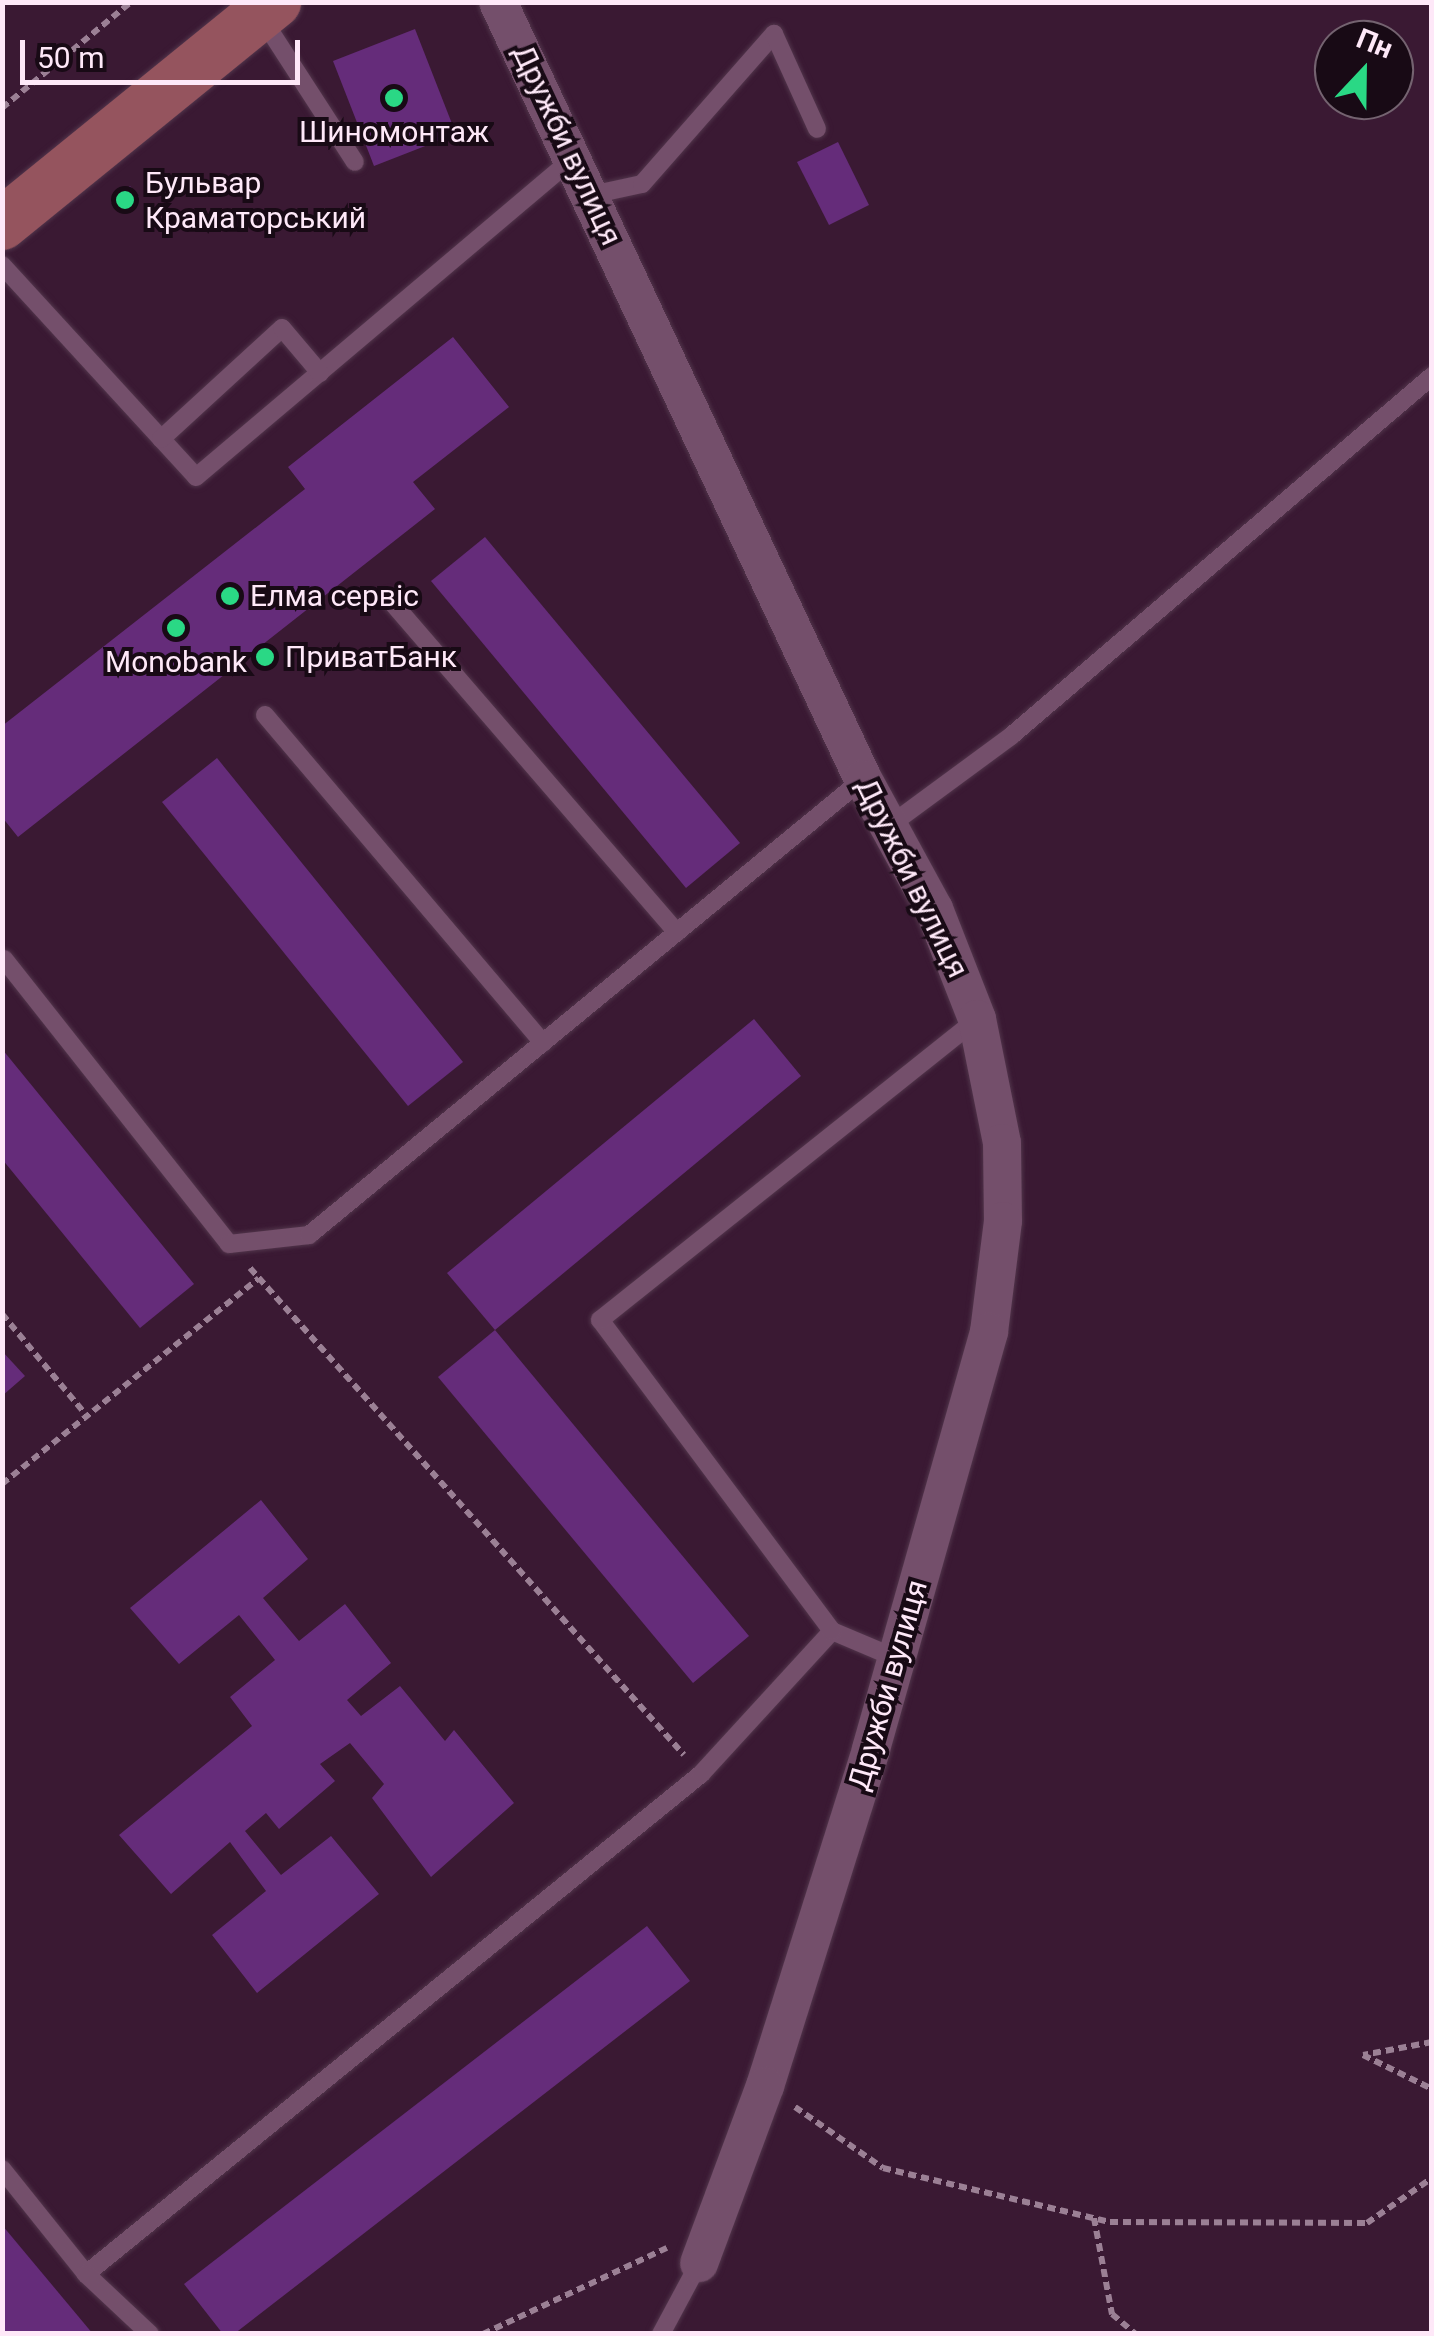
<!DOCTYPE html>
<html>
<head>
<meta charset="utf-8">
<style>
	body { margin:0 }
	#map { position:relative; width:1434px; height:2336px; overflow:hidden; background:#3a1933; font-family:Roboto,sans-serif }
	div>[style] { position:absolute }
	.building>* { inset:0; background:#652c7a }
	.path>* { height:6px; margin-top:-3px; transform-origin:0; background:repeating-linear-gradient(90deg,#9b8095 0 8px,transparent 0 13px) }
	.roads { filter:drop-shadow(0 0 2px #51354b) drop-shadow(0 0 2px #51354b) }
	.lane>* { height:18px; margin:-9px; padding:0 9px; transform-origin:9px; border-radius:9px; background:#744f6b }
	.street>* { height:38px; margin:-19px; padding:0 19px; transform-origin:19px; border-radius:19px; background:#744f6b }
	.secondary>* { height:52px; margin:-26px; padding:0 26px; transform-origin:26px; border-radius:26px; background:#95545e }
	.dots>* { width:28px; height:28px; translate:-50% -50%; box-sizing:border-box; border:5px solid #180a15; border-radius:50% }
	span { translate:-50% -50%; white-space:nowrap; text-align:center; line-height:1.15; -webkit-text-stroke:8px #180a15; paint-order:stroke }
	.poi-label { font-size:30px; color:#fee8f8 }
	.left { translate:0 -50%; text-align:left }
	.street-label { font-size:30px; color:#fee8f8 }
	.frame { position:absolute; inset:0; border:5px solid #fee8f8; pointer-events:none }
	.north { position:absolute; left:1314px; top:20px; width:100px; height:100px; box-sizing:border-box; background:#180a15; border:2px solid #746370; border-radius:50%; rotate:22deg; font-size:28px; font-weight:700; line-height:40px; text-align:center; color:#fee8f8 }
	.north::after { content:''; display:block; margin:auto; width:35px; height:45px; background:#2ad885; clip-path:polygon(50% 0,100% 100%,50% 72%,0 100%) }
	.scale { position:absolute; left:20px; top:40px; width:280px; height:45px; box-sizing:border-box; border:5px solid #fee8f8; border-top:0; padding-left:12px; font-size:30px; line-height:35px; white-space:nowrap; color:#fee8f8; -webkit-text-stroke:8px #180a15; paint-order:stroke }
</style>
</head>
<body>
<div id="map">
	<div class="building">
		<i style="clip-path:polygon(415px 29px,456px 134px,374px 166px,333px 61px)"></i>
		<i style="clip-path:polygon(838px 142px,869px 205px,829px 225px,797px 162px)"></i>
		<i style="clip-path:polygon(130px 186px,139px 197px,121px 213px,111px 202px)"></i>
		<i style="clip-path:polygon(453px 337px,509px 407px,413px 482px,435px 509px,18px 837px,2px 817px,2px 726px,305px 489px,288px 467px)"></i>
		<i style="clip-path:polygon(485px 537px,740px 843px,686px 888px,431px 581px)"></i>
		<i style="clip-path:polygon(217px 758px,463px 1062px,408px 1106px,162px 802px)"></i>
		<i style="clip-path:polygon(754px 1019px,801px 1076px,495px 1330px,447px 1273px)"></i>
		<i style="clip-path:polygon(2px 1049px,194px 1284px,140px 1328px,2px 1159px)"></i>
		<i style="clip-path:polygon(495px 1330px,749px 1636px,693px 1683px,438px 1377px)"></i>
		<i style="clip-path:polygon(2px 1351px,25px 1376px,2px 1396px)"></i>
		<i style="clip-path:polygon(261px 1500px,308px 1559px,263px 1598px,299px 1641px,345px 1604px,391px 1663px,347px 1700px,361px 1716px,400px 1686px,445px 1741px,454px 1730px,514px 1803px,431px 1877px,372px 1798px,384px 1784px,350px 1743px,320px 1764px,335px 1781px,279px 1829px,266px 1813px,245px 1831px,281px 1875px,331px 1836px,379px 1894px,257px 1993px,212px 1935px,266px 1891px,230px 1842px,171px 1894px,119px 1835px,252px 1726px,230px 1697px,275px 1660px,239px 1615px,179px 1664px,130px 1608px)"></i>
		<i style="clip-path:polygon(647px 1926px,690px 1981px,234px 2334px,223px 2334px,184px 2284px)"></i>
		<i style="clip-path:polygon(2px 2225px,93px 2334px,2px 2334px)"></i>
	</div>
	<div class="path">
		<i style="left:2px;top:108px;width:167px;rotate:-39.4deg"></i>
		<i style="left:250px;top:1268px;width:652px;rotate:48.29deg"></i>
		<i style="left:2px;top:1314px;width:133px;rotate:50.2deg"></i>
		<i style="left:2px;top:1484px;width:329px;rotate:-38.7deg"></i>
		<i style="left:1432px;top:2042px;width:70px;rotate:169.3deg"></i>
		<i style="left:1363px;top:2055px;width:77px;rotate:26.2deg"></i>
		<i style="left:795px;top:2107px;width:107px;rotate:34.7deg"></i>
		<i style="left:883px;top:2168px;width:233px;rotate:13.4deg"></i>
		<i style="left:1110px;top:2222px;width:257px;rotate:0.2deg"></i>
		<i style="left:1367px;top:2223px;width:79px;rotate:-34.7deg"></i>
		<i style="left:1094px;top:2218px;width:98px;rotate:79.4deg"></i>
		<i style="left:1112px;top:2314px;width:31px;rotate:40deg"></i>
		<i style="left:483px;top:2334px;width:203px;rotate:-25.1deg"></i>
	</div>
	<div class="roads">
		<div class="lane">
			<i style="left:263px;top:20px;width:169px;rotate:57.1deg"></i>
			<i style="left:591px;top:195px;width:52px;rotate:-12.2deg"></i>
			<i style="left:642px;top:184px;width:200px;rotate:-48.7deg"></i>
			<i style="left:774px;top:34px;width:104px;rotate:65.6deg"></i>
			<i style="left:2px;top:265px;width:287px;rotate:47.5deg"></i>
			<i style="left:196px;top:477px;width:495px;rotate:-40.2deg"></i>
			<i style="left:161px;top:439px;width:164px;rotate:-42.5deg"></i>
			<i style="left:282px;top:328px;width:59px;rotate:49.8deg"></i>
			<i style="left:390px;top:600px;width:439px;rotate:49.2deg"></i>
			<i style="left:265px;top:715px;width:430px;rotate:49.7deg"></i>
			<i style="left:889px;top:826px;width:152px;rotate:-36.4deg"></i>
			<i style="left:1011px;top:736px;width:554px;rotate:-40.53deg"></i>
			<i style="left:4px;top:959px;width:363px;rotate:51.7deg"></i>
			<i style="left:229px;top:1244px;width:81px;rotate:-6.4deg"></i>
			<i style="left:309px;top:1235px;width:718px;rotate:-39.46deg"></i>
			<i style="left:832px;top:1631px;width:69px;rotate:22.9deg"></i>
			<i style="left:2px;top:2169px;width:134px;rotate:51.3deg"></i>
			<i style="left:86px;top:2274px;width:793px;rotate:-39.11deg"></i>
			<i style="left:701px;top:1774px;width:194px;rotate:-47.5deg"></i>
			<i style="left:832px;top:1631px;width:388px;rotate:-126.7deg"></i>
			<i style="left:600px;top:1320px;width:482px;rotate:-38.6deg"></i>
			<i style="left:86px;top:2274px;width:88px;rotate:43.2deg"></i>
			<i style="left:661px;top:2334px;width:81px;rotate:-61.8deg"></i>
		</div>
		<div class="street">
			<i style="left:498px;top:2px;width:858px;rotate:64.84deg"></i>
			<i style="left:863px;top:779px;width:148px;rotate:61.4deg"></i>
			<i style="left:934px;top:909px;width:118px;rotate:68.6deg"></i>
			<i style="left:977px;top:1019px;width:126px;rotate:78.6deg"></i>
			<i style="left:1002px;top:1143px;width:78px;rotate:89.3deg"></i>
			<i style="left:1003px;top:1221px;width:112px;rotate:97.2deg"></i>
			<i style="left:989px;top:1332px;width:434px;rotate:105.8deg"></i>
			<i style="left:871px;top:1750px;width:352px;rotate:107.5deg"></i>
			<i style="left:765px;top:2086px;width:189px;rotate:110.4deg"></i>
		</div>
		<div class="secondary">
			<i style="left:2px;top:224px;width:352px;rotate:-39.1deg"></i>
		</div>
	</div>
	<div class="dots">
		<i style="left:394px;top:98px;background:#2ad885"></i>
		<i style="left:125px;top:200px;background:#2ad885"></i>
		<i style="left:230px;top:596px;background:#2ad885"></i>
		<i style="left:176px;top:628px;background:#2ad885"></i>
		<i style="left:265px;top:657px;background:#2ad885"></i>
	</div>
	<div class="poi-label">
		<span style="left:394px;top:132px">Шиномонтаж</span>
		<span class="left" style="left:145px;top:200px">Бульвар<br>Краматорський</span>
		<span class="left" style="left:250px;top:596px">Елма сервіс</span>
		<span class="left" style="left:285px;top:657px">ПриватБанк</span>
		<span style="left:176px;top:662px">Monobank</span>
	</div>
	<div class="street-label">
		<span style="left:567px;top:145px;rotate:65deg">Дружби вулиця</span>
		<span style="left:912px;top:878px;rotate:64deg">Дружби вулиця</span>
		<span style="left:888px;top:1685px;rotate:-74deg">Дружби вулиця</span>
	</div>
	<div class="frame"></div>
	<div class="north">Пн</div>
	<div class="scale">50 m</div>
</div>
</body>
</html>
